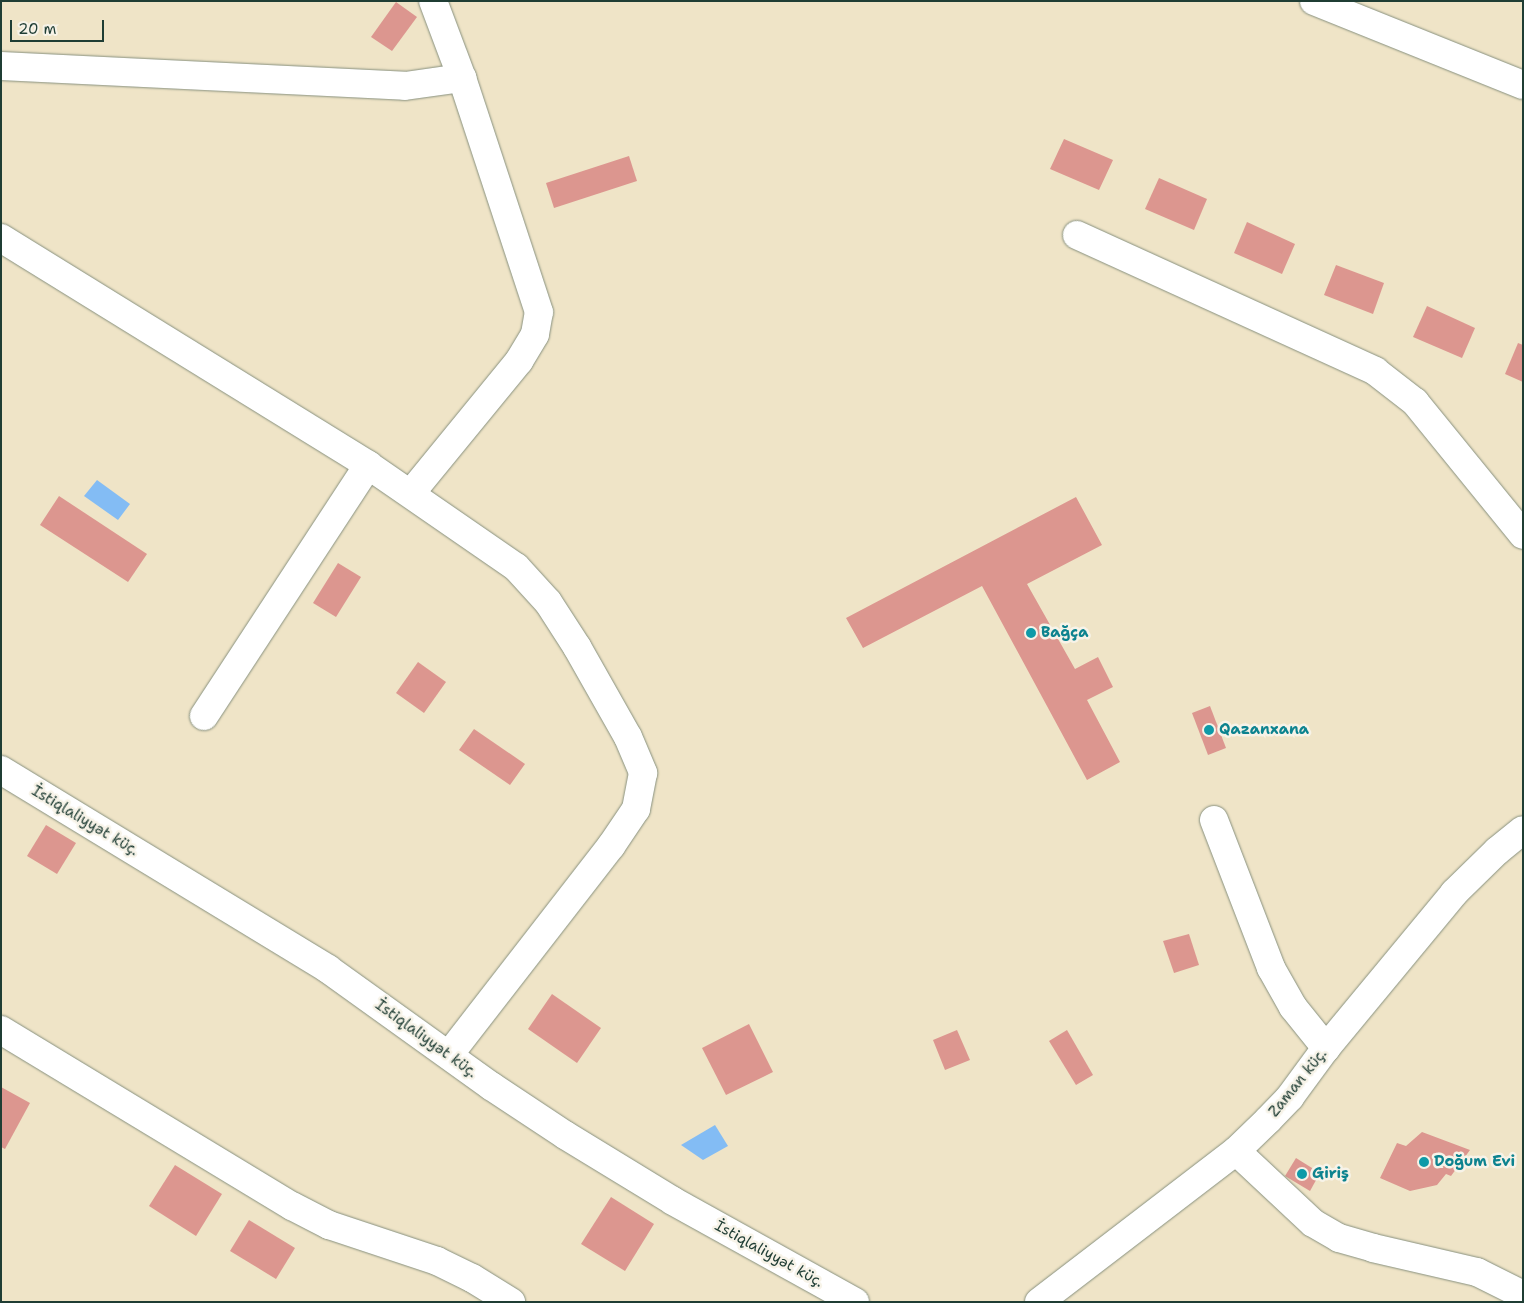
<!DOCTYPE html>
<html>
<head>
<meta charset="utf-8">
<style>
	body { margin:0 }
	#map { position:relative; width:1524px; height:1303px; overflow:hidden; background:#efe4c7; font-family:"Shantell Sans",sans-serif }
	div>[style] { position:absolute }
	.water>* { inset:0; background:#83bcf4 }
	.building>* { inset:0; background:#dc968f }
	.roads { filter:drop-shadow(0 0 1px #87907e) drop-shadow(0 0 1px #87907e) }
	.minor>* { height:28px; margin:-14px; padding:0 14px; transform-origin:14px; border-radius:14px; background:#fff }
	.major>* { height:28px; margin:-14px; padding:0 14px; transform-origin:14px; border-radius:14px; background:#fff }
	.dots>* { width:14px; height:14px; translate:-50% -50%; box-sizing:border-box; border:2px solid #f7f3e8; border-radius:50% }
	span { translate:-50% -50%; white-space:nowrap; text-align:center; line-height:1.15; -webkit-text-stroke:5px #f7f3e8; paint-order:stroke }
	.culture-label { font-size:15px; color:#0d838f; font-weight:700 }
	.left { translate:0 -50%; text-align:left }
	.street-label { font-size:15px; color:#1f3d34 }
	.frame { position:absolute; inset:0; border:2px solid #1f3d34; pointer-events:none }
	.scale { position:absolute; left:10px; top:20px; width:94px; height:22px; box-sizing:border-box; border:2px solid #1f3d34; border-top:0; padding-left:6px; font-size:15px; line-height:18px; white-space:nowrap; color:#1f3d34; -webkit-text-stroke:4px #f7f3e8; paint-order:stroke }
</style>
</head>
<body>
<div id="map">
	<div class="water">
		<i style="clip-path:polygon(97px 480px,130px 504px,118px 520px,84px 496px)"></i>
		<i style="clip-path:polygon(715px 1125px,728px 1146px,703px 1160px,681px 1145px)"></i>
	</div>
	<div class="building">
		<i style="clip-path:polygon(396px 2px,417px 17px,392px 51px,371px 37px)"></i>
		<i style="clip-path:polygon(1064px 139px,1113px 160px,1099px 190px,1050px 169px)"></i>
		<i style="clip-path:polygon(629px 156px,637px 181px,554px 208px,546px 183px)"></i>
		<i style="clip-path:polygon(1159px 178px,1207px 199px,1194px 230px,1145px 209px)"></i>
		<i style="clip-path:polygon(1247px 222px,1295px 244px,1282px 274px,1234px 253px)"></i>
		<i style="clip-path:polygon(1336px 265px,1384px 283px,1373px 314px,1324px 295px)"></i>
		<i style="clip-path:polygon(1427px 306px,1475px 328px,1462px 358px,1413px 337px)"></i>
		<i style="clip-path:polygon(1518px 343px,1523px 345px,1523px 382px,1505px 374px)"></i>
		<i style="clip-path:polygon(59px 496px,147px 554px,128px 582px,40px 525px)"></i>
		<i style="clip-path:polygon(1076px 497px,1102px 545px,1027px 584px,1075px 669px,1098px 657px,1113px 687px,1087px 700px,1120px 762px,1087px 780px,982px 586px,863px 648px,846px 618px)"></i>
		<i style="clip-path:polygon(338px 563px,361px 577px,336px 617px,313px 603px)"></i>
		<i style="clip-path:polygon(418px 662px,446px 682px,424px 713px,396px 693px)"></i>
		<i style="clip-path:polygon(1210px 706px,1226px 748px,1208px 755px,1192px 713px)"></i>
		<i style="clip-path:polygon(474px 729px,525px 764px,510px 785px,459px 750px)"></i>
		<i style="clip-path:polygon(46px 825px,76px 843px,57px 874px,27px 856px)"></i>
		<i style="clip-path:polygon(1189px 934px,1199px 965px,1174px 973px,1163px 941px)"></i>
		<i style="clip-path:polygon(552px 994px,601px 1028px,577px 1063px,528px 1029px)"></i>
		<i style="clip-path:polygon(749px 1024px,773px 1072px,726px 1095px,702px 1048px)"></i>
		<i style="clip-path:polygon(957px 1030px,970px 1060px,945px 1070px,933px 1040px)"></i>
		<i style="clip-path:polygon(1067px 1030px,1093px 1075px,1076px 1085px,1049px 1041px)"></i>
		<i style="clip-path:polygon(1px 1087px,30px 1103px,5px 1149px,1px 1147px)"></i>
		<i style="clip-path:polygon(1422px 1132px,1470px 1150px,1451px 1176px,1446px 1174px,1437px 1185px,1410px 1191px,1380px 1178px,1397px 1143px,1406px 1146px)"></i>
		<i style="clip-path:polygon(1296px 1158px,1320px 1173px,1310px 1191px,1285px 1176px)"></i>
		<i style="clip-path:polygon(175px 1165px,222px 1194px,196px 1236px,149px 1206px)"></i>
		<i style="clip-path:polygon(611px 1197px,654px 1224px,625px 1271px,581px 1244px)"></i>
		<i style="clip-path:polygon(249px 1220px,295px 1248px,276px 1279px,230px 1251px)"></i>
	</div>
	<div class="roads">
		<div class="minor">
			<i style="left:1px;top:66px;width:404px;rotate:2.8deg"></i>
			<i style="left:405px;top:86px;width:58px;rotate:-8deg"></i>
			<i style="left:1077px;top:235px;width:328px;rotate:24.5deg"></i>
			<i style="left:1375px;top:371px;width:51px;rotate:37.8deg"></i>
			<i style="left:1415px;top:402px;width:171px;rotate:50.9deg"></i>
			<i style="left:1px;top:238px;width:432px;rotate:31.7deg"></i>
			<i style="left:368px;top:465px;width:180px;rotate:34.6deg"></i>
			<i style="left:516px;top:567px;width:47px;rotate:47.6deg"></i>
			<i style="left:548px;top:602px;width:54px;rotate:57.2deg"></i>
			<i style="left:577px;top:647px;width:103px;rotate:60.5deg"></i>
			<i style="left:628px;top:737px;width:39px;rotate:67deg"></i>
			<i style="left:643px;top:773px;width:37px;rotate:101deg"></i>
			<i style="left:636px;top:809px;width:45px;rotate:124deg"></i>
			<i style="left:611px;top:846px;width:264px;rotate:127.8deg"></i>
			<i style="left:411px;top:493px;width:171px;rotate:-50.7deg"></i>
			<i style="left:519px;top:361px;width:31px;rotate:-59deg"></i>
			<i style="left:535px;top:334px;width:22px;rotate:-80deg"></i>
			<i style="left:539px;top:312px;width:246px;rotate:-108.2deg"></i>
			<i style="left:462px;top:78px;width:82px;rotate:-110.6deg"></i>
			<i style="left:204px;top:716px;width:300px;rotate:-56.8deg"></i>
			<i style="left:1px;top:770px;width:383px;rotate:31.3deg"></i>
			<i style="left:328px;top:969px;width:201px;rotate:35.7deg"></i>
			<i style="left:491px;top:1086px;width:89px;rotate:33.5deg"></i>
			<i style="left:565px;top:1135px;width:127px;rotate:31.4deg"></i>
			<i style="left:673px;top:1201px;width:208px;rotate:29deg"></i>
			<i style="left:1214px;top:820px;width:159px;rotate:68.9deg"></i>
			<i style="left:1271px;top:968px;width:45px;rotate:60.6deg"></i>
			<i style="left:1293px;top:1007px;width:53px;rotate:51.2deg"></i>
			<i style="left:1px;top:1030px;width:340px;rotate:31.2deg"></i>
			<i style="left:292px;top:1206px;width:42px;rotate:27.2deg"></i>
			<i style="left:329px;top:1225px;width:114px;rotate:18.4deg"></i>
			<i style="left:437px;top:1261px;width:39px;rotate:26deg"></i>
			<i style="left:472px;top:1278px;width:46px;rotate:31.6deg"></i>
			<i style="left:1236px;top:1151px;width:105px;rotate:43.1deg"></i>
			<i style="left:1313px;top:1223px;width:30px;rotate:30deg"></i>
			<i style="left:1339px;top:1238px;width:35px;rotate:16deg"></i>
			<i style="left:1373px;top:1248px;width:107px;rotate:13deg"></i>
			<i style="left:1477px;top:1272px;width:51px;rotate:26.6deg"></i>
			<i style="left:1039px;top:1302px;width:248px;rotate:-37.5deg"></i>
			<i style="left:1236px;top:1151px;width:45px;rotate:-44.1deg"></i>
			<i style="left:1268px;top:1120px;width:32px;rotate:-46deg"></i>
			<i style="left:1290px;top:1097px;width:61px;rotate:-53.7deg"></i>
			<i style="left:1326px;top:1048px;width:201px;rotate:-50.4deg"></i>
			<i style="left:1454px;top:893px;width:60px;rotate:-44.3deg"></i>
			<i style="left:1497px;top:851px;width:33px;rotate:-39deg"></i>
		</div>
		<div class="major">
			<i style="left:1314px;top:1px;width:225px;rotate:21.9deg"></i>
		</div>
	</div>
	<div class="dots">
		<i style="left:1031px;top:633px;background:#0f9aa8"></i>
		<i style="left:1209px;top:730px;background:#0f9aa8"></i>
		<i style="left:1424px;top:1162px;background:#0f9aa8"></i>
		<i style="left:1302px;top:1174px;background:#0f9aa8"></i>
	</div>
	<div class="culture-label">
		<span class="left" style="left:1041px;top:633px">Bağça</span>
		<span class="left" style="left:1219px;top:730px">Qazanxana</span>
		<span class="left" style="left:1434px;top:1162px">Doğum Evi</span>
		<span class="left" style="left:1312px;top:1174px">Giriş</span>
	</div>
	<div class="street-label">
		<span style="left:85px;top:821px;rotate:31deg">İstiqlaliyyət küç.</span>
		<span style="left:426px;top:1039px;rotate:36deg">İstiqlaliyyət küç.</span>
		<span style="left:1298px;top:1083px;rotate:-51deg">Zaman küç.</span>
		<span style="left:769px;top:1254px;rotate:29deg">İstiqlaliyyət küç.</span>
	</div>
	<div class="frame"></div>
	<div class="scale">20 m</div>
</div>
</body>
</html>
